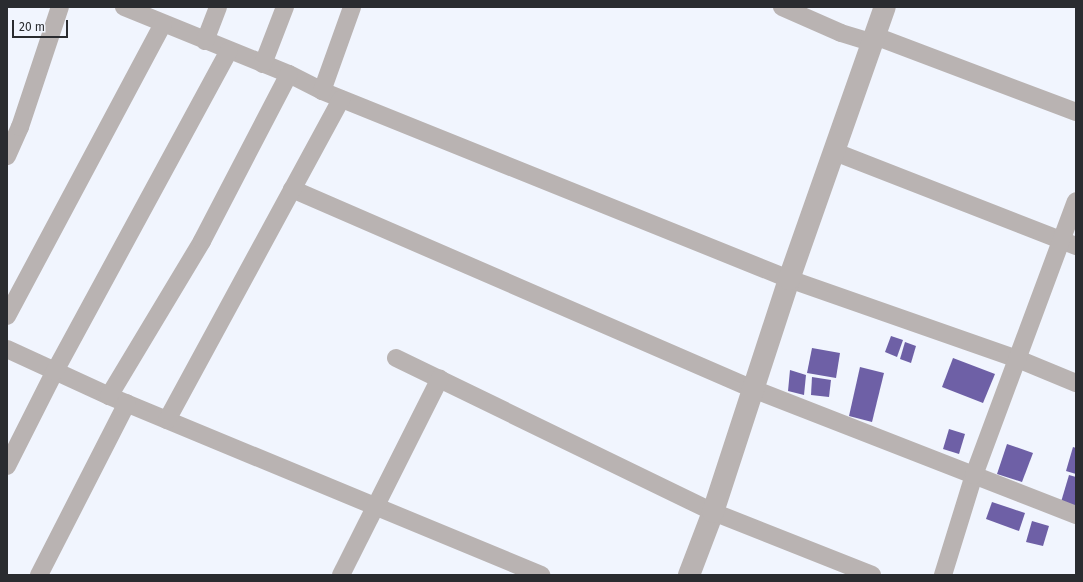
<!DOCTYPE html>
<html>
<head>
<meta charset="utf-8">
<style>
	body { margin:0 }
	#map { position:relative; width:1083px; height:582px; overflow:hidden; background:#f1f5fe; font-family:"Fira Sans",sans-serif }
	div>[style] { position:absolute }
	.building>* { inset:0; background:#6e60a6 }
	.minor>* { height:18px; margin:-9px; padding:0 9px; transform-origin:9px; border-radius:9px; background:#b9b3b2 }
	.tertiary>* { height:22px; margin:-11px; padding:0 11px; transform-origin:11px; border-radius:11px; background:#b9b3b2 }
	span { translate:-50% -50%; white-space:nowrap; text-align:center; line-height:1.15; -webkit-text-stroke:4px #f1f5fe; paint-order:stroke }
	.frame { position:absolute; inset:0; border:8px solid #2a2c30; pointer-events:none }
	.scale { position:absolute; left:12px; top:20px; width:56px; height:18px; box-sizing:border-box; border:2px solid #2a2c30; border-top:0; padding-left:5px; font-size:12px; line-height:14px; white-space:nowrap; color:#2a2c30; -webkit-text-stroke:3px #f1f5fe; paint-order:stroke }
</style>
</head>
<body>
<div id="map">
	<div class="building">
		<i style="clip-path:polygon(891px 336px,903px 340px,897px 357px,885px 352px)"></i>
		<i style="clip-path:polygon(905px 342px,916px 346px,911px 363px,900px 359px)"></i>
		<i style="clip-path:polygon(812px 348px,840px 353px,836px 378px,807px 373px)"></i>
		<i style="clip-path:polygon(953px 358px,995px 374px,983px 403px,942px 387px)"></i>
		<i style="clip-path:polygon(860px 367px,884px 373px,872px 422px,849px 416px)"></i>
		<i style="clip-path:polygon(790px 370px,806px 375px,804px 395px,788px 391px)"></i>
		<i style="clip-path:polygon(812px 377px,831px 380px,829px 397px,811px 395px)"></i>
		<i style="clip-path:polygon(949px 429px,965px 434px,959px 454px,943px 449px)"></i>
		<i style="clip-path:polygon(1007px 444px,1033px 453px,1022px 482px,997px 474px)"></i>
		<i style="clip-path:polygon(1073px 447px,1076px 448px,1076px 474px,1066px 471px)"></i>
		<i style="clip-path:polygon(1069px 475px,1076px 477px,1076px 507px,1061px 502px)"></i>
		<i style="clip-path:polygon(992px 502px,1025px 513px,1019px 531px,986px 519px)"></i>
		<i style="clip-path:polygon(1032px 521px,1049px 526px,1043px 546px,1026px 542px)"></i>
	</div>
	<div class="minor">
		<i style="left:124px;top:7px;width:178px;rotate:22.1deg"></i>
		<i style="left:289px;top:74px;width:37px;rotate:27deg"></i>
		<i style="left:322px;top:91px;width:503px;rotate:21.93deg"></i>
		<i style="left:789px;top:279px;width:243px;rotate:19.3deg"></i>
		<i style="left:1018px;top:359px;width:63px;rotate:22.5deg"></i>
		<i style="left:782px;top:7px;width:64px;rotate:23.8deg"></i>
		<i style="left:841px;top:33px;width:34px;rotate:17deg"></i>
		<i style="left:875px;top:36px;width:215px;rotate:20.7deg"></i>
		<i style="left:205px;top:41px;width:36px;rotate:-69deg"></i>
		<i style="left:263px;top:64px;width:61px;rotate:-68.9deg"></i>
		<i style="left:322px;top:91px;width:89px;rotate:-70.3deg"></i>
		<i style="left:835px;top:152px;width:259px;rotate:21.3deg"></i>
		<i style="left:7px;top:156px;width:32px;rotate:-66deg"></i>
		<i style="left:20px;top:127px;width:126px;rotate:-71.6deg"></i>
		<i style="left:292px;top:189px;width:503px;rotate:23.45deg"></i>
		<i style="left:753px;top:389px;width:347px;rotate:21.3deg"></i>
		<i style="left:7px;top:316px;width:331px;rotate:-61.9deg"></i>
		<i style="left:7px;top:349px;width:112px;rotate:24.7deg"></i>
		<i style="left:109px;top:396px;width:468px;rotate:22.5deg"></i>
		<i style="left:396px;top:358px;width:352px;rotate:25.9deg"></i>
		<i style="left:713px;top:512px;width:171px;rotate:21.6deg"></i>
		<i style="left:109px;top:396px;width:181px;rotate:-59deg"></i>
		<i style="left:202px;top:241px;width:188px;rotate:-62.5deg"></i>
		<i style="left:167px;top:420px;width:365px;rotate:-61.5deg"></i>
		<i style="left:7px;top:466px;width:106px;rotate:-63.2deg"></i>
		<i style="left:55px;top:371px;width:364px;rotate:-61.5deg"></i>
		<i style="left:39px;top:575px;width:193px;rotate:-62.9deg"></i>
		<i style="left:341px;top:575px;width:220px;rotate:-63.3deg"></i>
		<i style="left:943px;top:575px;width:105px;rotate:-72.8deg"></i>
		<i style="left:974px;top:475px;width:292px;rotate:-69.6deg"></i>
	</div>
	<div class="tertiary">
		<i style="left:689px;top:575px;width:67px;rotate:-69.1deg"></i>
		<i style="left:713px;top:512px;width:245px;rotate:-71.9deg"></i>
		<i style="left:789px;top:279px;width:288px;rotate:-70.6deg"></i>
	</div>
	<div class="frame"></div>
	<div class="scale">20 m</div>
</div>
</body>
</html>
